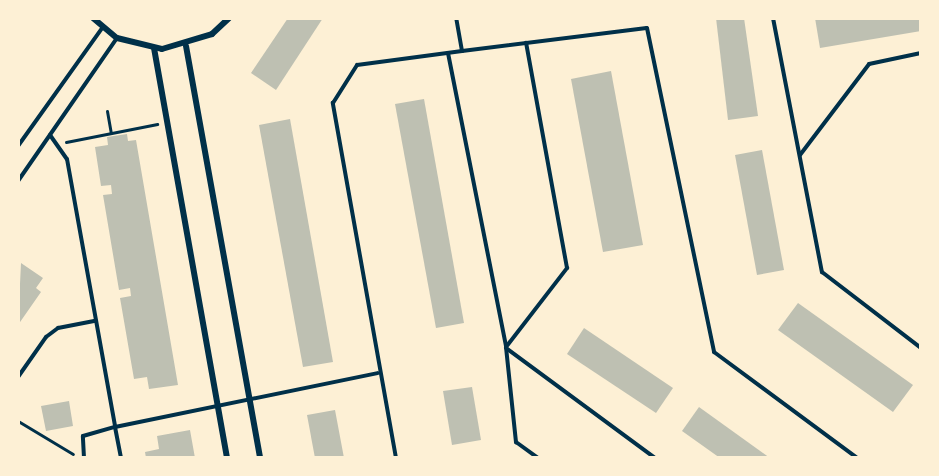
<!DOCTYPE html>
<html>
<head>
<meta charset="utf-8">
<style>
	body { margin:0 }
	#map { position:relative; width:939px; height:476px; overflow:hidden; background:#fdf0d5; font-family:Arial,sans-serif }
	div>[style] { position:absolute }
	.building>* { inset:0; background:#bec0b2 }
	.path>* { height:3px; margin:-1.5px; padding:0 1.5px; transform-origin:1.5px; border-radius:1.5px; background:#003049 }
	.service>* { height:4px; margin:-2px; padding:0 2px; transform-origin:2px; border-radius:2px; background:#003049 }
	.minor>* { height:6px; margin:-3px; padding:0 3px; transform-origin:3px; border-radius:3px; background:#003049 }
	span { translate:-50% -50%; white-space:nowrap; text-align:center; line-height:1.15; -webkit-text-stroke:6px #fdf0d5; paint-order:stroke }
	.frame { position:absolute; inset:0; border:20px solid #fdf0d5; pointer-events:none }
</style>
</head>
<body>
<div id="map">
	<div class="building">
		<i style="clip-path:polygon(288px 18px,323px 18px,276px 90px,251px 73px)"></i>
		<i style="clip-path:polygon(716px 18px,744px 18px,758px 116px,728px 120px)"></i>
		<i style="clip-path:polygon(815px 18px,921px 18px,921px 31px,820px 48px)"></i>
		<i style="clip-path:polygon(611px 71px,643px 245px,603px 252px,571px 79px)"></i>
		<i style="clip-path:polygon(424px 99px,464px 323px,436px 328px,395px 104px)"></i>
		<i style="clip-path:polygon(290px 119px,333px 362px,303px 367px,259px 125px)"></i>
		<i style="clip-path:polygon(127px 134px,128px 141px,136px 140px,178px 385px,149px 389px,147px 377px,134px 379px,120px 298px,131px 296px,130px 288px,119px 290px,103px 195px,112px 194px,111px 185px,101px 186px,95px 147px,108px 145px,107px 137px)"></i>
		<i style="clip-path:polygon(762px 150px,784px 270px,757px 275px,735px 155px)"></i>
		<i style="clip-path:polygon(21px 263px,43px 278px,36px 288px,41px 292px,18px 325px)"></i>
		<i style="clip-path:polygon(798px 303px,913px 385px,893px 412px,778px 330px)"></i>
		<i style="clip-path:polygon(584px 328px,673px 388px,656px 413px,567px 354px)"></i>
		<i style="clip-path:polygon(472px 387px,481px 440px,452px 445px,443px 391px)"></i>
		<i style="clip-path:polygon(69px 401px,73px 426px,46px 431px,41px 406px)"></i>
		<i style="clip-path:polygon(699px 407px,770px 458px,720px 458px,682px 431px)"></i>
		<i style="clip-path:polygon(335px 410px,344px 458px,315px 458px,307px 415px)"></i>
		<i style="clip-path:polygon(190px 430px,195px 458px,146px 458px,145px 452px,159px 449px,157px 436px)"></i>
	</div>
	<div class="path">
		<i style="left:107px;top:111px;width:22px;rotate:80deg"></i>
		<i style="left:66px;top:142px;width:93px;rotate:-11.2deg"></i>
		<i style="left:18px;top:421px;width:64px;rotate:31deg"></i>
	</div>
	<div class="service">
		<i style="left:773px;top:18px;width:259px;rotate:79.1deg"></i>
		<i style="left:822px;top:272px;width:125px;rotate:37.5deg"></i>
		<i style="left:462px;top:51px;width:186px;rotate:-7.1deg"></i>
		<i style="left:647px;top:28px;width:331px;rotate:78.3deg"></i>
		<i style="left:714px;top:352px;width:178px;rotate:36.5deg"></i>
		<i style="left:448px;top:53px;width:300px;rotate:78.8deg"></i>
		<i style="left:506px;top:347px;width:96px;rotate:84deg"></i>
		<i style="left:516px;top:442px;width:27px;rotate:36deg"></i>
		<i style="left:50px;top:135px;width:29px;rotate:55deg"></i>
		<i style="left:67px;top:159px;width:272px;rotate:79.8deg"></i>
		<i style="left:115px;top:427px;width:268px;rotate:-11.6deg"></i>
		<i style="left:18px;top:146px;width:146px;rotate:-54.5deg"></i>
		<i style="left:800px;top:155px;width:114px;rotate:-52.8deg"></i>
		<i style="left:869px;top:64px;width:53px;rotate:-11.9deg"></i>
		<i style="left:18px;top:181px;width:174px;rotate:-55.3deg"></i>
		<i style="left:506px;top:347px;width:100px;rotate:-52.3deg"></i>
		<i style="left:567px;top:268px;width:229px;rotate:-100.3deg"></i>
		<i style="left:506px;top:348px;width:185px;rotate:36.4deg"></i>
		<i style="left:18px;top:377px;width:49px;rotate:-55deg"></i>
		<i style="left:46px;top:337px;width:15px;rotate:-37deg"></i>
		<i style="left:58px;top:328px;width:38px;rotate:-11deg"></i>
		<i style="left:84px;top:458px;width:22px;rotate:-93deg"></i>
		<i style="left:83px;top:436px;width:33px;rotate:-16deg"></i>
		<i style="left:115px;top:427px;width:32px;rotate:79deg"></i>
		<i style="left:396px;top:458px;width:361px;rotate:-100.1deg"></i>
		<i style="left:333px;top:103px;width:45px;rotate:-57.7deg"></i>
		<i style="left:357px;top:65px;width:106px;rotate:-7.6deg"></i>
		<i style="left:462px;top:51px;width:34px;rotate:-100deg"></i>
	</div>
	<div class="minor">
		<i style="left:93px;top:18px;width:31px;rotate:40deg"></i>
		<i style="left:117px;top:38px;width:46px;rotate:13.7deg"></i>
		<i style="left:162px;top:49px;width:52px;rotate:-16.7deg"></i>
		<i style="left:212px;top:34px;width:23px;rotate:-43deg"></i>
		<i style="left:186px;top:46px;width:419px;rotate:79.8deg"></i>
		<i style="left:154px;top:48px;width:416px;rotate:79.9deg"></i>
	</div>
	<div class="frame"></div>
</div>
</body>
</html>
